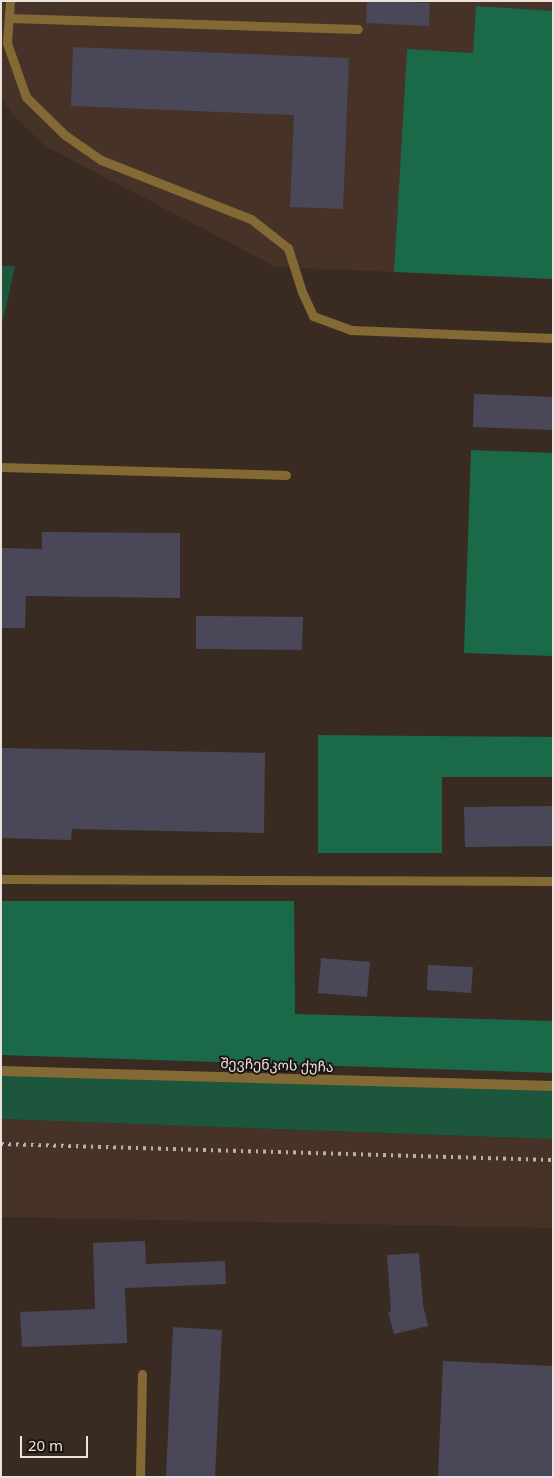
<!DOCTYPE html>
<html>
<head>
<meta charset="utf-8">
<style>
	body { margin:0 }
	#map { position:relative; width:554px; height:1478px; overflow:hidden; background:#392b22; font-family:"Noto Sans","Noto Sans Georgian",sans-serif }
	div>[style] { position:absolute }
	.built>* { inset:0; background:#463226 }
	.green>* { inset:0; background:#1b563d }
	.forest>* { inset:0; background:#1a6a4a }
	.building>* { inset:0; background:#4a4858 }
	.service>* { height:9px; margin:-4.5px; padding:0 4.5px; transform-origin:4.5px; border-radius:4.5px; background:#836a35 }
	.minor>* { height:10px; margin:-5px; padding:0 5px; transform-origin:5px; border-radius:5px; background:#836a35 }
	.rail>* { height:4px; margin-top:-2px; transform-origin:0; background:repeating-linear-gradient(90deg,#bbb0a9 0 2.5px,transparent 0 7.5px) }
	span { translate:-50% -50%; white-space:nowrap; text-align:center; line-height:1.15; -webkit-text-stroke:4px #1c1511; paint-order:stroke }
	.street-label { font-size:14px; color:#ebe2dc }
	.frame { position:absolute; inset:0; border:2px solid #ebe2dc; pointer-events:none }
	.scale { position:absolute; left:20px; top:1436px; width:68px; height:22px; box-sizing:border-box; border:2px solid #ebe2dc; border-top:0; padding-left:6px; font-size:15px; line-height:18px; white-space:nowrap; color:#ebe2dc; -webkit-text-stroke:4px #1c1511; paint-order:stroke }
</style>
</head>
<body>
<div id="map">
	<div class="built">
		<i style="clip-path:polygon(1px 1px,553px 1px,553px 11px,476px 6px,473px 53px,407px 49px,394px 272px,276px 267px,45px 146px,12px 114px,1px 98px)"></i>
		<i style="clip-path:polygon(1px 1119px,553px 1139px,553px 1228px,1px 1217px)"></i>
	</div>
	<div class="green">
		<i style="clip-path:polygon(1px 266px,15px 266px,2px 324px,1px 324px)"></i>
		<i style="clip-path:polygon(1px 1071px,553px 1086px,553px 1139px,1px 1119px)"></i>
	</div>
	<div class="forest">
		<i style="clip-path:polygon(476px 6px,553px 11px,553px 279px,394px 272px,407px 49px,473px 53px)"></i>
		<i style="clip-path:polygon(471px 450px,553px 453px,553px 656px,464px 653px)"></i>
		<i style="clip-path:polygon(318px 735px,553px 737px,553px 777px,442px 777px,442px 853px,318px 853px)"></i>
		<i style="clip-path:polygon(1px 901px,294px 901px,295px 1014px,553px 1021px,553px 1073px,1px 1055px)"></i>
	</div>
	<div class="building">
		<i style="clip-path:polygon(367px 1px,430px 3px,429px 26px,366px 23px)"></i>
		<i style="clip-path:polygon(73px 47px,349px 58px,343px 209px,290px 207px,294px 115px,71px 106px)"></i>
		<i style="clip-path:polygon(474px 394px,553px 397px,553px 430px,473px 427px)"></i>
		<i style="clip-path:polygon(42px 532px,180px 533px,180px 598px,26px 596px,25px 628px,1px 628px,1px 548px,42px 549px)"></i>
		<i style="clip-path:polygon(196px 616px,303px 617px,302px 650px,196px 649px)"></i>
		<i style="clip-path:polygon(1px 748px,265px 753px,264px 833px,72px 829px,71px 840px,1px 838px)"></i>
		<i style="clip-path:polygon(553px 806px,553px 846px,465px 847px,464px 807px)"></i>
		<i style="clip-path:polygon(321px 958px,370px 962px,367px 997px,318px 993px)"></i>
		<i style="clip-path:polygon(428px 965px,473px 967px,471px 993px,427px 990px)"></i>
		<i style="clip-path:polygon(145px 1241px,146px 1264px,225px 1261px,226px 1284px,125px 1288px,127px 1343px,22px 1347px,20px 1312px,95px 1309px,93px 1243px)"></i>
		<i style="clip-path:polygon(419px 1253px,423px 1305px,428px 1326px,394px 1334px,388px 1312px,391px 1311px,387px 1255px)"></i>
		<i style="clip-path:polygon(173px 1327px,222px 1330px,215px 1477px,166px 1477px)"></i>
		<i style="clip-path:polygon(443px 1361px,553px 1366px,553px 1477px,438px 1477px)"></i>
	</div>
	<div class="service">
		<i style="left:10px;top:1px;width:42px;rotate:94.1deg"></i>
		<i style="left:7px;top:43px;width:57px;rotate:70.6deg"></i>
		<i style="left:26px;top:97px;width:54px;rotate:44.3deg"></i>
		<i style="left:65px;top:135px;width:44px;rotate:34.8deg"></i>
		<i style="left:101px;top:160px;width:161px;rotate:21.5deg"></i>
		<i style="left:251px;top:219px;width:47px;rotate:38.1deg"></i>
		<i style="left:288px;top:248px;width:46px;rotate:72.3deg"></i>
		<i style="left:302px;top:292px;width:26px;rotate:65deg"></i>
		<i style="left:313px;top:316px;width:40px;rotate:20.2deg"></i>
		<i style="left:351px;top:330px;width:202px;rotate:2.3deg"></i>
		<i style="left:9px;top:18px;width:349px;rotate:1.8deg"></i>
		<i style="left:1px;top:467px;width:285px;rotate:1.6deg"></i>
		<i style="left:1px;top:879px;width:552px;rotate:0.21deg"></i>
		<i style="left:140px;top:1477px;width:103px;rotate:-88.9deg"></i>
	</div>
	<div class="minor">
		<i style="left:1px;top:1071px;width:552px;rotate:1.56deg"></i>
	</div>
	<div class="rail">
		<i style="left:1px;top:1144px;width:552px;rotate:1.66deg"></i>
	</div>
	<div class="street-label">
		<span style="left:277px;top:1065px;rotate:2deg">შევჩენკოს ქუჩა</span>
	</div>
	<div class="frame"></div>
	<div class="scale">20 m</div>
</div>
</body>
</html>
